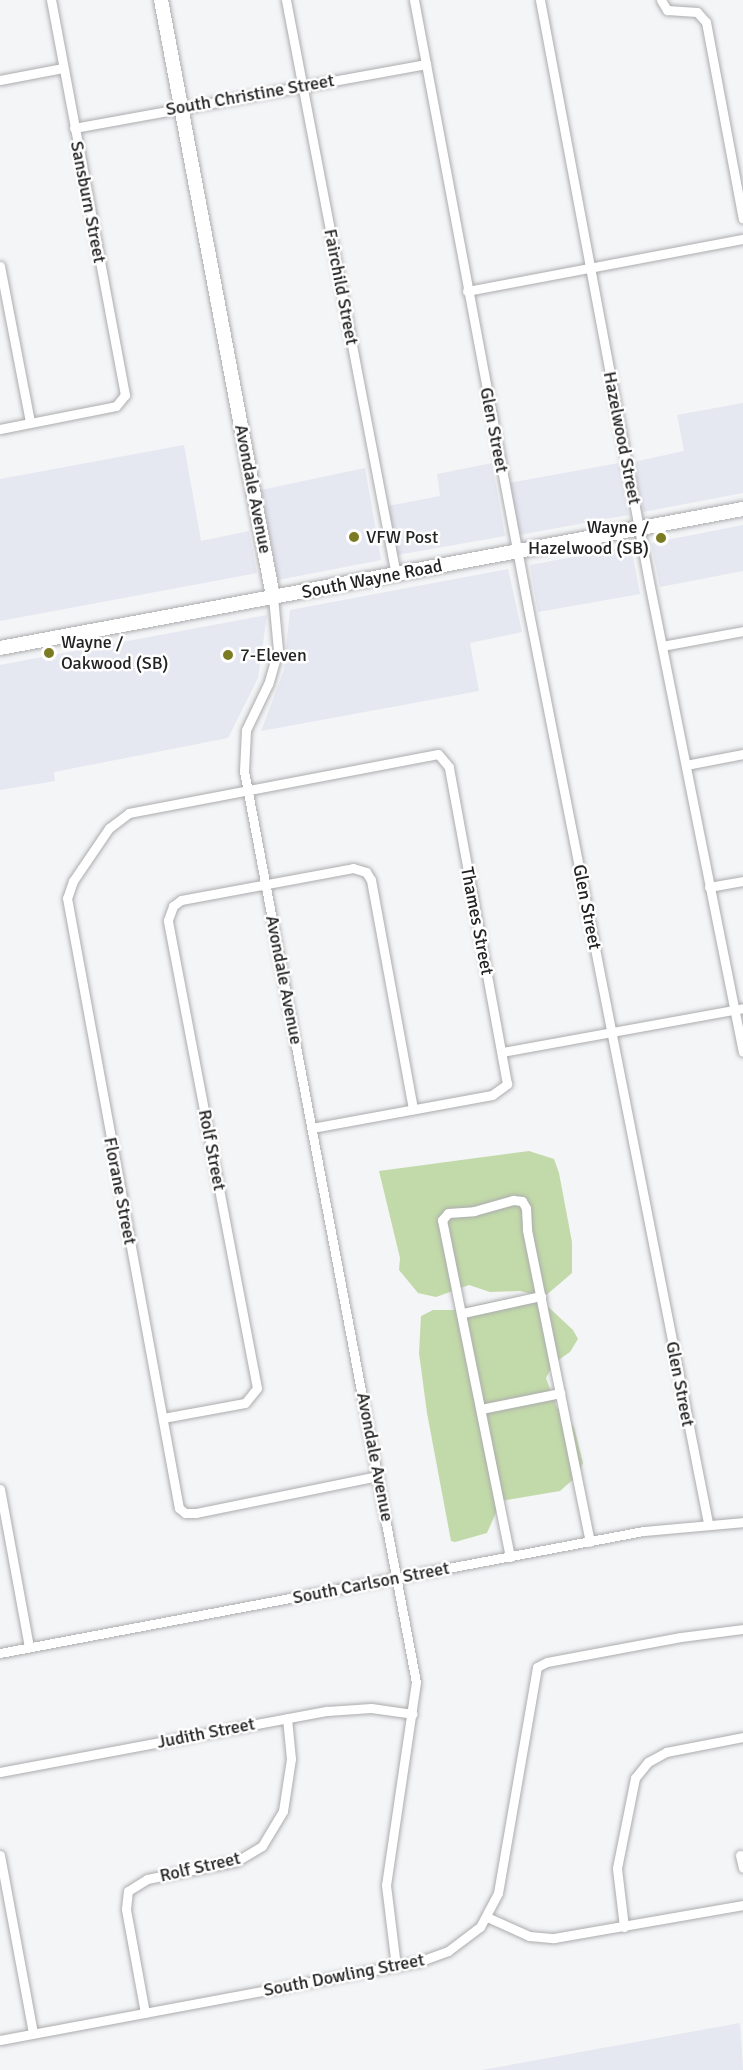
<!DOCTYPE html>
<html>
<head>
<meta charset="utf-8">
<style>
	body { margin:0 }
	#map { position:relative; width:743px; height:2070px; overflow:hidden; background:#f4f5f7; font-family:Signika,sans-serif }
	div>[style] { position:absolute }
	.built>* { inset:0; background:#e5e7f1 }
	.green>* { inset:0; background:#c2daa9 }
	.roads { filter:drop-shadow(0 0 2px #acacae) drop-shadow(0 0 2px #acacae) }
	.street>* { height:9px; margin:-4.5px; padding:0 4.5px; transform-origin:4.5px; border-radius:4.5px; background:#fff }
	.secondary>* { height:14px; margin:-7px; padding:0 7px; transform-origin:7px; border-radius:7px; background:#fff }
	.dots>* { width:16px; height:16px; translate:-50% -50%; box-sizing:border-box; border:3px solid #fff; border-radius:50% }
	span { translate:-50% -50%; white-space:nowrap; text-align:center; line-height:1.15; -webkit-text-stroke:5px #fff; paint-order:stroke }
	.street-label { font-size:18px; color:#232324 }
	.poi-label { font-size:18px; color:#232324 }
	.right { translate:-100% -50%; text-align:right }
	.left { translate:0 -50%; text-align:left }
</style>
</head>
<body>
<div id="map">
	<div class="built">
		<i style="clip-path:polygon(743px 403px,743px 493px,643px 512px,633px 462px,684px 451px,677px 415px)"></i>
		<i style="clip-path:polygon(184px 445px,201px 541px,249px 531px,257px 573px,0 621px,0 479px)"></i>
		<i style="clip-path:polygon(492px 463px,505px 536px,397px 555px,388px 506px,440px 496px,437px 474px)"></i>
		<i style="clip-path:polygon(619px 463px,628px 515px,519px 535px,509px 483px)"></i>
		<i style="clip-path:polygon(365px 468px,381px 560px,278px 580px,261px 490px)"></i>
		<i style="clip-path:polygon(743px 525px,743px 571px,660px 587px,651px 543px)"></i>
		<i style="clip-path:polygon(631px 546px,640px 594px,538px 612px,530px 565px)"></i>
		<i style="clip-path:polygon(508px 569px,522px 632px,470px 643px,479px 691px,261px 731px,284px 670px,290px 610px)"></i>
		<i style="clip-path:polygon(267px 615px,258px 678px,228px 738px,54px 772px,55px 781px,0 790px,0 665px)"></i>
		<i style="clip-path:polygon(740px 2023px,743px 2070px,482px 2070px)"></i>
	</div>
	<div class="green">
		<i style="clip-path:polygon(529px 1151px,554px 1159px,559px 1173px,572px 1242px,572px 1273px,544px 1297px,520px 1291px,490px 1292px,469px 1285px,436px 1297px,418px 1293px,399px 1270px,400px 1258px,379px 1171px)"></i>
		<i style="clip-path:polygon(520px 1296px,542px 1301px,573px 1330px,578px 1339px,570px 1352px,554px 1363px,546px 1378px,557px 1408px,574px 1427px,583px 1463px,577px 1476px,560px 1491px,501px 1501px,487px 1533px,455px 1542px,451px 1541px,427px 1413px,419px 1353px,421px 1316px,433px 1310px,454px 1310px)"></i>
	</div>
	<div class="roads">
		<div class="street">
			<i style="left:286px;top:0;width:585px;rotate:79.17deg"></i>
			<i style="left:414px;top:0;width:619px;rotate:79.38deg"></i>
			<i style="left:528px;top:608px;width:933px;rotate:78.87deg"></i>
			<i style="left:540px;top:0;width:597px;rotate:79.39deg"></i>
			<i style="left:650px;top:587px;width:474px;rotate:78.7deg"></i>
			<i style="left:661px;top:0;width:12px;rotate:59deg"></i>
			<i style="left:667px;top:10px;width:30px;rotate:4deg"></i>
			<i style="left:697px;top:12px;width:13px;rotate:48deg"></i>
			<i style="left:706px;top:22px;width:200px;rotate:79.4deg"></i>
			<i style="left:0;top:80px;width:64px;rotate:-10.8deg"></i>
			<i style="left:74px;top:128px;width:358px;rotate:-10.3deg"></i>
			<i style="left:0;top:266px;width:159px;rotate:79.1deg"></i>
			<i style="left:467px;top:291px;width:281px;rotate:-10.7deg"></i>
			<i style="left:0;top:429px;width:118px;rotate:-11.2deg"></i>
			<i style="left:116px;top:406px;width:14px;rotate:-51deg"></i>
			<i style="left:125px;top:395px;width:402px;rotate:-100.6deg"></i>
			<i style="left:273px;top:597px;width:53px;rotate:84.6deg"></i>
			<i style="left:278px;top:650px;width:35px;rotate:106deg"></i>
			<i style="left:268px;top:684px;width:51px;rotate:115.6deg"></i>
			<i style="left:246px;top:730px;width:41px;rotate:92.8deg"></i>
			<i style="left:244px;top:771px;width:927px;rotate:79.31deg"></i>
			<i style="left:416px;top:1682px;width:205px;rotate:98.4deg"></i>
			<i style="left:386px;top:1885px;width:82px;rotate:83deg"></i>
			<i style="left:662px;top:646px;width:82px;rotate:-10.5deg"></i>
			<i style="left:686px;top:765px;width:58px;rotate:-10.9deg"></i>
			<i style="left:709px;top:887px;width:35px;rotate:-10deg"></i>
			<i style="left:502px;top:1052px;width:245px;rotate:-10.3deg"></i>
			<i style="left:312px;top:1128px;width:183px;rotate:-10.4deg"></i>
			<i style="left:492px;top:1095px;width:19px;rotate:-36deg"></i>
			<i style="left:507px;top:1084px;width:322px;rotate:-100.4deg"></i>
			<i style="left:449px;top:767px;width:17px;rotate:-130deg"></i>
			<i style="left:438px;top:754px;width:315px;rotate:169.2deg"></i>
			<i style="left:129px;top:813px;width:25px;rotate:143deg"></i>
			<i style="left:109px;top:828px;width:64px;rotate:124.2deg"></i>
			<i style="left:73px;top:881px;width:18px;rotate:109deg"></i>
			<i style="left:67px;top:898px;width:620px;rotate:79.6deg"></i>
			<i style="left:179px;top:1508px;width:8px;rotate:40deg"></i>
			<i style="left:185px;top:1513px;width:11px"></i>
			<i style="left:196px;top:1513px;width:186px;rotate:-11.5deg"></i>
			<i style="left:463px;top:1313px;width:80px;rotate:-12.3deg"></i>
			<i style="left:481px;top:1409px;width:81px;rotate:-11.4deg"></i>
			<i style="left:163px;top:1418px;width:83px;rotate:-10.4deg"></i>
			<i style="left:245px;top:1403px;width:19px;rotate:-51deg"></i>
			<i style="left:257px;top:1388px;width:476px;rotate:-100.8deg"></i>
			<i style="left:168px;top:920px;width:15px;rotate:-70deg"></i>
			<i style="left:173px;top:906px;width:10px;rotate:-37deg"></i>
			<i style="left:181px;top:900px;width:175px;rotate:-10.5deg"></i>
			<i style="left:353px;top:868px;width:14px;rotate:17deg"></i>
			<i style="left:366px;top:872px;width:9px;rotate:58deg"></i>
			<i style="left:371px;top:880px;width:233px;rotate:79.6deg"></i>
			<i style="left:0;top:1489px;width:161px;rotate:79.6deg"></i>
			<i style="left:510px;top:1557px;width:344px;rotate:-101.4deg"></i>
			<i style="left:442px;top:1220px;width:9px;rotate:-49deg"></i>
			<i style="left:448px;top:1213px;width:26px;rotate:-4deg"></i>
			<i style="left:474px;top:1211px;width:41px;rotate:-15.8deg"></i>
			<i style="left:513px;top:1200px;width:9px;rotate:6deg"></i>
			<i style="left:522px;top:1201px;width:8px;rotate:60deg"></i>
			<i style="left:526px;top:1208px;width:22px;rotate:87deg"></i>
			<i style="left:527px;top:1230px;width:318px;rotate:78.6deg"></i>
			<i style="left:0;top:1653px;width:654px;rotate:-10.74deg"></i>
			<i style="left:643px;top:1531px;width:100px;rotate:-5.1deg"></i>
			<i style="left:0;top:1772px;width:333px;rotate:-10.6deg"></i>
			<i style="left:327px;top:1711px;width:44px;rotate:-3.9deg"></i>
			<i style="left:371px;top:1708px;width:42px;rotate:8.1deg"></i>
			<i style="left:0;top:1855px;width:181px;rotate:79.5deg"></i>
			<i style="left:740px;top:1855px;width:13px;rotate:77deg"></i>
			<i style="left:487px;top:1917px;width:46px;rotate:24.3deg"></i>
			<i style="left:529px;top:1936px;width:25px;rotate:5deg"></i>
			<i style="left:554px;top:1938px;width:192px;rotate:-9.9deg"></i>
			<i style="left:624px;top:1927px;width:59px;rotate:-96.8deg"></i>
			<i style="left:617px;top:1868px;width:92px;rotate:-78.7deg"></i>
			<i style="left:635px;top:1778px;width:21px;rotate:-51deg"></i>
			<i style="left:648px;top:1762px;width:21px;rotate:-29deg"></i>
			<i style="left:666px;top:1752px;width:78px;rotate:-11deg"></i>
			<i style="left:145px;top:2013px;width:106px;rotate:-100.4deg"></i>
			<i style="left:126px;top:1909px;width:18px;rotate:-84deg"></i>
			<i style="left:128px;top:1891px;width:22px;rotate:-32deg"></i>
			<i style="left:147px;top:1879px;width:92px;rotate:-11.3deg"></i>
			<i style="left:237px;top:1861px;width:29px;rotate:-31deg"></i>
			<i style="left:262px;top:1846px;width:41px;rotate:-59deg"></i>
			<i style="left:283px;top:1811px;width:53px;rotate:-81.3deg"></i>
			<i style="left:291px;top:1759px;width:41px;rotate:-95.6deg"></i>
			<i style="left:0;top:2040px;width:425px;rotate:-10.6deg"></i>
			<i style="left:418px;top:1962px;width:32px;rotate:-20deg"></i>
			<i style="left:448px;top:1951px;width:40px;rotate:-37deg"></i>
			<i style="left:480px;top:1927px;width:38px;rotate:-62deg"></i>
			<i style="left:498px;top:1893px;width:229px;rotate:-80.2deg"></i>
			<i style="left:537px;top:1667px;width:11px;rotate:-27deg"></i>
			<i style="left:547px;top:1662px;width:136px;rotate:-10.6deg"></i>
			<i style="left:681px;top:1637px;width:63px;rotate:-7.4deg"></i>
		</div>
		<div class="secondary">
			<i style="left:161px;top:0;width:607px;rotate:79.37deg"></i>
			<i style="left:0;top:648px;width:756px;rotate:-10.6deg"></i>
		</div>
	</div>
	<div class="dots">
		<i style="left:354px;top:537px;background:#7a7b23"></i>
		<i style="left:661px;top:538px;background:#7a7b23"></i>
		<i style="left:49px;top:653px;background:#7a7b23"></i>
		<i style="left:228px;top:655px;background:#7a7b23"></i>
	</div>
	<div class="street-label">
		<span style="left:250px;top:95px;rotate:-10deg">South Christine Street</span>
		<span style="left:88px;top:202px;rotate:79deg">Sansburn Street</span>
		<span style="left:341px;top:287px;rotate:79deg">Fairchild Street</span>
		<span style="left:494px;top:430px;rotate:79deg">Glen Street</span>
		<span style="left:622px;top:438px;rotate:79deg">Hazelwood Street</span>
		<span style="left:253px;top:489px;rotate:79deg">Avondale Avenue</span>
		<span style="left:372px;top:579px;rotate:-11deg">South Wayne Road</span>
		<span style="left:587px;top:907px;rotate:79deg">Glen Street</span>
		<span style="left:477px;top:921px;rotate:79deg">Thames Street</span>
		<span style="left:284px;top:980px;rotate:79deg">Avondale Avenue</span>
		<span style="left:212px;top:1150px;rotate:79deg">Rolf Street</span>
		<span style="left:120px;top:1191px;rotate:79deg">Florane Street</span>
		<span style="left:680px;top:1384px;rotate:79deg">Glen Street</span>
		<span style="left:375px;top:1457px;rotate:79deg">Avondale Avenue</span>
		<span style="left:371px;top:1583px;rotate:-11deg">South Carlson Street</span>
		<span style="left:206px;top:1733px;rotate:-11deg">Judith Street</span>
		<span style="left:200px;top:1867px;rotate:-13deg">Rolf Street</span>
		<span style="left:344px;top:1975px;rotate:-11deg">South Dowling Street</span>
	</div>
	<div class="poi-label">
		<span class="right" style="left:649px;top:538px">Wayne /<br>Hazelwood (SB)</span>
		<span class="left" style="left:366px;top:537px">VFW Post</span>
		<span class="left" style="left:61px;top:653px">Wayne /<br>Oakwood (SB)</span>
		<span class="left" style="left:240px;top:655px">7-Eleven</span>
	</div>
</div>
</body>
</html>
